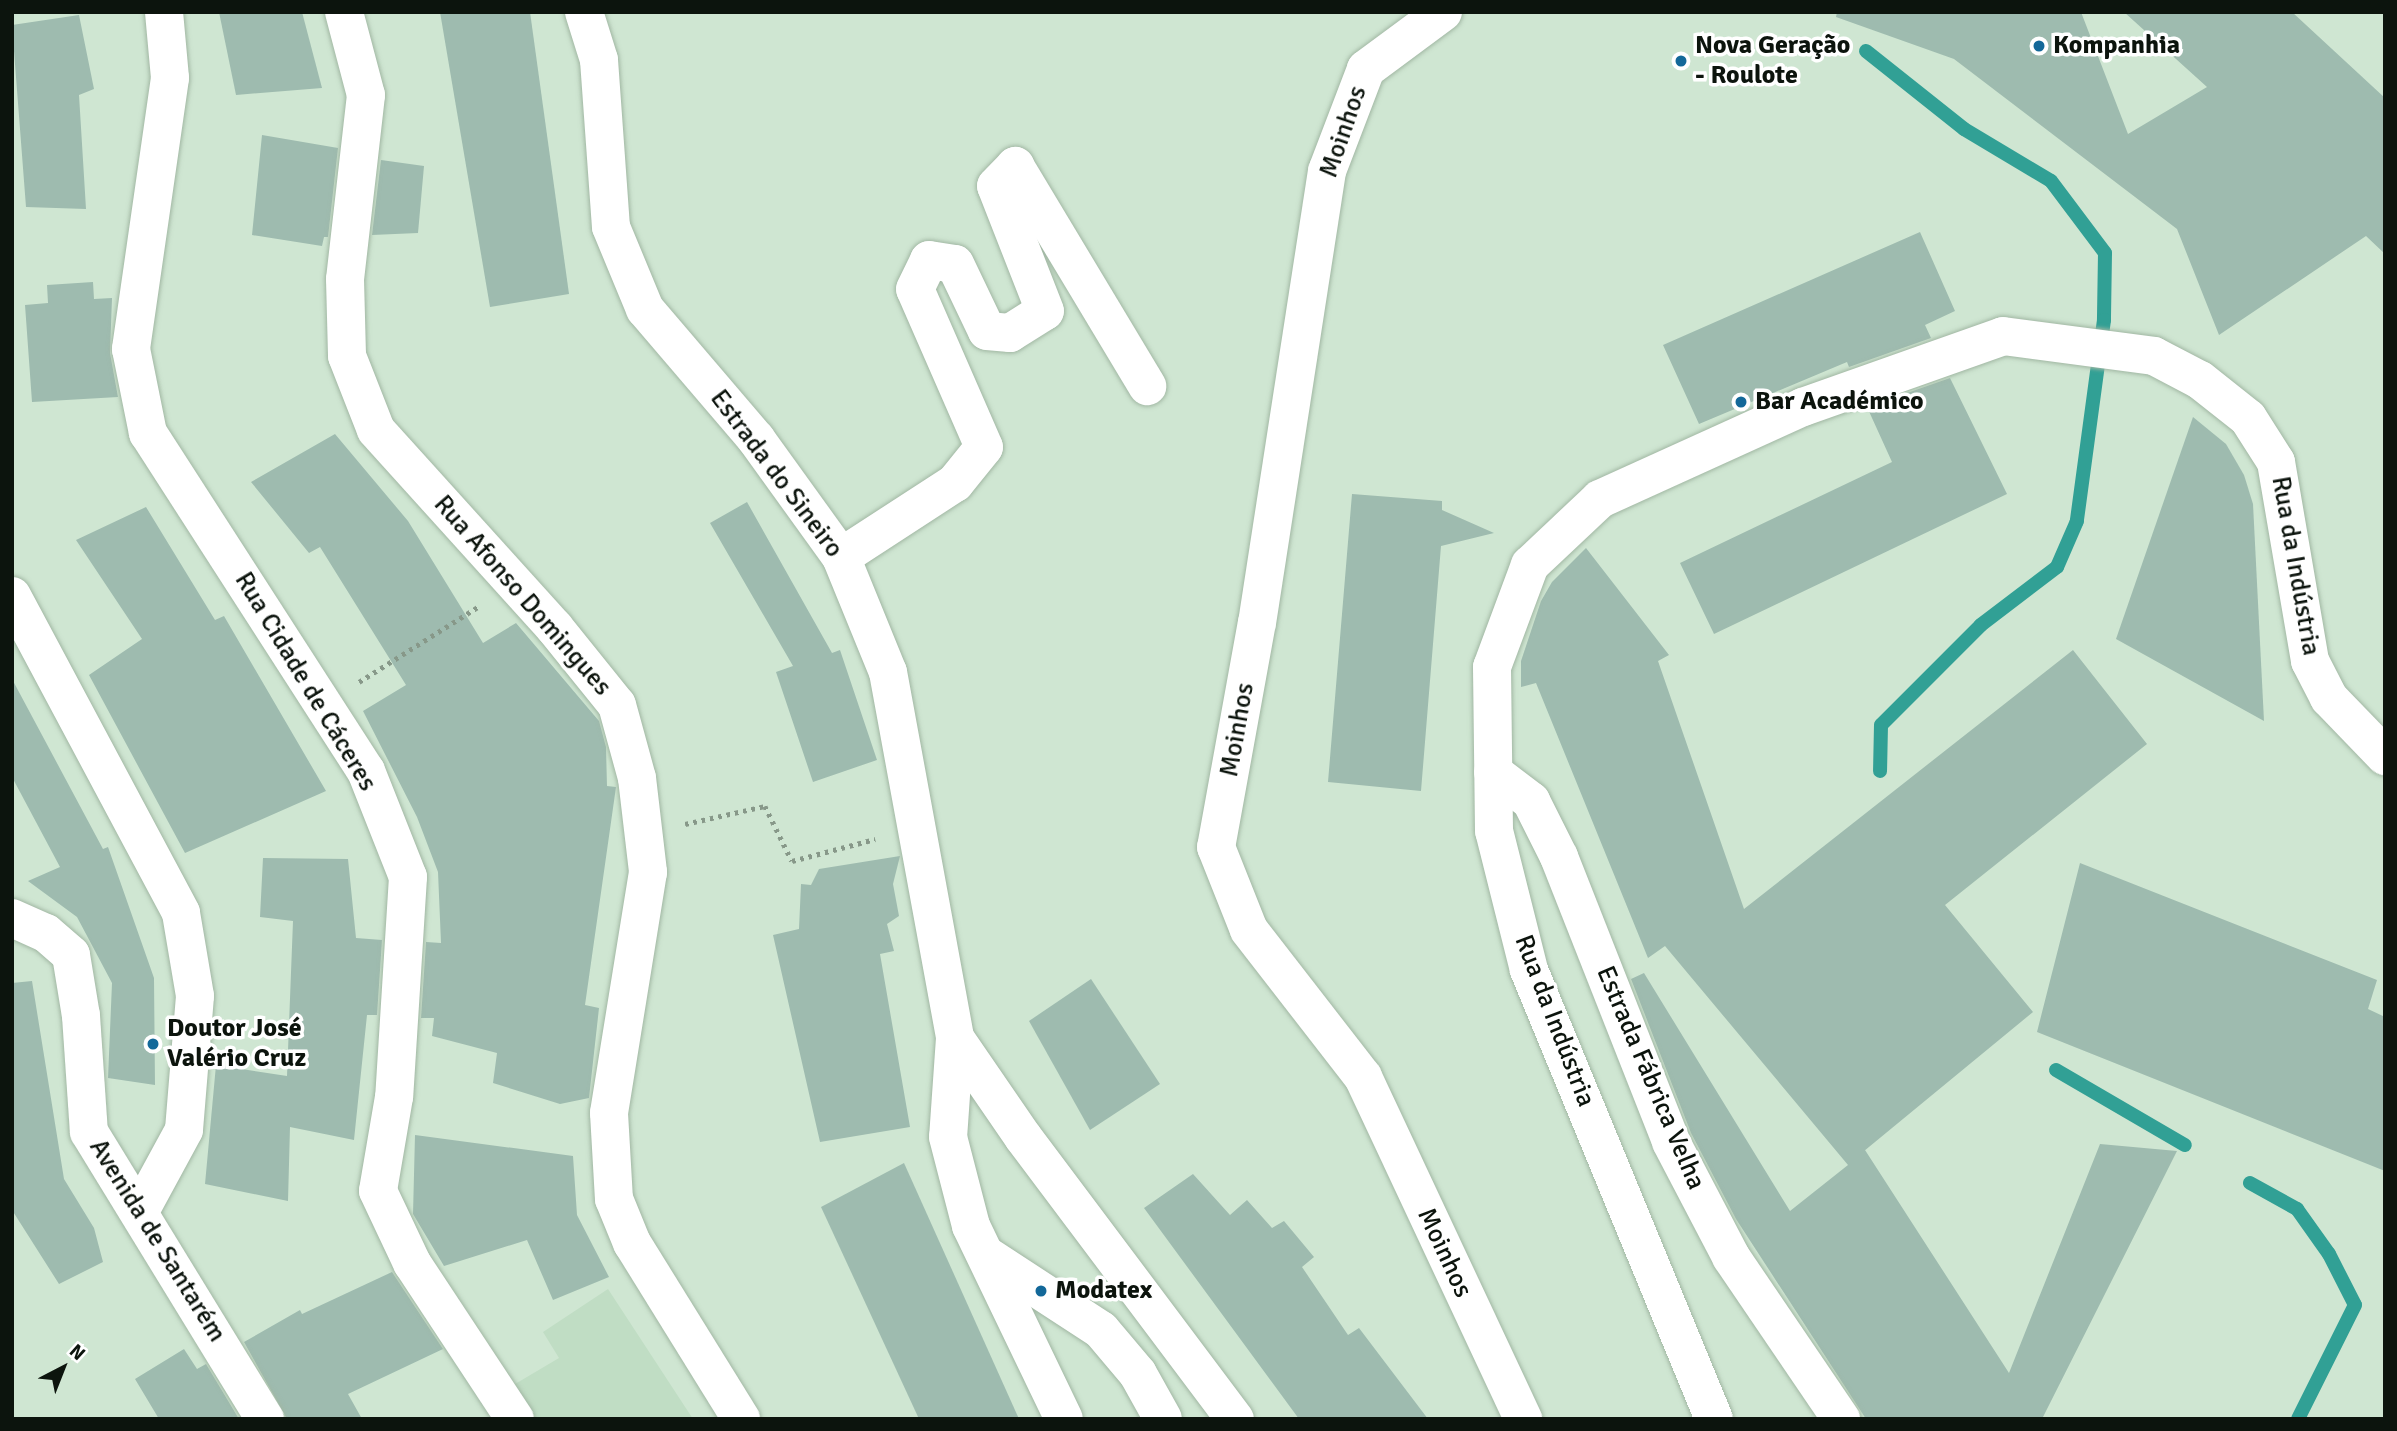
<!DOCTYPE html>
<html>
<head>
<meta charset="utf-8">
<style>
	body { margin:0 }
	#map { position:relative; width:2397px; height:1431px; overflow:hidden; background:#cfe6d2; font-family:Signika,sans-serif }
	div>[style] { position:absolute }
	.built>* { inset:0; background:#c0ddc4 }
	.stream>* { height:14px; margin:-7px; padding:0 7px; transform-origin:7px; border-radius:7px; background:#31a095 }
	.building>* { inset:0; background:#9ebbaf }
	.path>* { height:4.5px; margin-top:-2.25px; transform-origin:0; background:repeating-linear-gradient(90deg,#879889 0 3.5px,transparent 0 8.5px) }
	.roads { filter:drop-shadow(0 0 2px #a1b7a3) drop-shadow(0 0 2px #a1b7a3) }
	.minor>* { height:38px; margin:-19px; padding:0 19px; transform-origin:19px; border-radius:19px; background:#fff }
	.dots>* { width:19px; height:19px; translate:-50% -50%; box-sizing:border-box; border:4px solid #fff; border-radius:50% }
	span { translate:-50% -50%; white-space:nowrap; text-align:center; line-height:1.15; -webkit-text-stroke:7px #fff; paint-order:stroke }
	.poi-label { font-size:26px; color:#0c140d; font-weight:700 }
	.left { translate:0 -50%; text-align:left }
	.street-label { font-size:26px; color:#0c140d }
	.frame { position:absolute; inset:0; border:14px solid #0c140d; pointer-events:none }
	.north { position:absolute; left:28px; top:1333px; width:70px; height:70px; -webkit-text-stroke:5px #fff; paint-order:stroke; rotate:42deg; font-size:19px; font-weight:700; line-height:28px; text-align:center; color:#0c140d }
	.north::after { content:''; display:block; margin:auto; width:24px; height:32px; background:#0c140d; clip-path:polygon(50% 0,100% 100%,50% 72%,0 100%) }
</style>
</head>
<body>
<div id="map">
	<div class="built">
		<i style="clip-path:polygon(608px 1289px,693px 1419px,529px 1419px,510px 1387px,559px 1358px,543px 1332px)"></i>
	</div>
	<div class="stream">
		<i style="left:1866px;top:51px;width:125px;rotate:38.5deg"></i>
		<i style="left:1964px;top:129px;width:101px;rotate:30.9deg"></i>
		<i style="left:2051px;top:181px;width:90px;rotate:53.1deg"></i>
		<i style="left:2105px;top:253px;width:67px;rotate:90.9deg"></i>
		<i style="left:2104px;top:320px;width:203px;rotate:97.7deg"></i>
		<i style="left:2077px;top:521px;width:50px;rotate:113.5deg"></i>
		<i style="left:2057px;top:567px;width:96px;rotate:142.7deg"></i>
		<i style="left:1981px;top:625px;width:141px;rotate:135deg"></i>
		<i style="left:1881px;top:725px;width:46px;rotate:91.2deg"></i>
		<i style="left:2056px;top:1070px;width:149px;rotate:30.2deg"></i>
		<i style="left:2250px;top:1183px;width:54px;rotate:29deg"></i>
		<i style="left:2297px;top:1209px;width:55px;rotate:54.6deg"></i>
		<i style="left:2329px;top:1254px;width:57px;rotate:63deg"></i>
		<i style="left:2355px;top:1305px;width:127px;rotate:116.6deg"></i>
	</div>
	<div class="building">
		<i style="clip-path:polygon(219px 12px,302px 12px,322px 88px,236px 95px)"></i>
		<i style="clip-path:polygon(440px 12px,530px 12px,569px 294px,490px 307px)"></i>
		<i style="clip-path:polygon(1837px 12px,2081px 12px,2128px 134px,2207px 87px,2124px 12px,2292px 12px,2385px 98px,2385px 254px,2366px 236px,2219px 335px,2177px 229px,1954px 59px,1836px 17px)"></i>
		<i style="clip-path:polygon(79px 15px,94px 89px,79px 95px,86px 209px,26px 207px,12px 25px)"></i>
		<i style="clip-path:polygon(262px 135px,338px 148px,328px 237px,324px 237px,322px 246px,252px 235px)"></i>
		<i style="clip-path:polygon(381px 160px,424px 166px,418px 233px,372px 235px)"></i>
		<i style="clip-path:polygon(1920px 232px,1955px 311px,1925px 325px,1931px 338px,1849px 367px,1847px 362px,1699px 424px,1663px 345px)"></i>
		<i style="clip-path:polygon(93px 282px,94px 299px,112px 298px,110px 353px,118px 397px,32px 402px,25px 305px,48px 303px,47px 285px)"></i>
		<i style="clip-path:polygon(1950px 378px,2007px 494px,1714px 634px,1680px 563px,1892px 462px,1867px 407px)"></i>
		<i style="clip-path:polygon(2193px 417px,2226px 444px,2244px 475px,2253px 504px,2264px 721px,2116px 639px)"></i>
		<i style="clip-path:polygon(335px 434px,408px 521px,483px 643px,516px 623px,599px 721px,606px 747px,607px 786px,616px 787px,585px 1005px,599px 1008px,589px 1098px,560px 1104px,493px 1083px,497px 1053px,432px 1036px,434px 1018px,421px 1018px,426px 942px,441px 943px,438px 872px,417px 817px,363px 711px,406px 685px,320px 547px,309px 553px,251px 482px)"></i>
		<i style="clip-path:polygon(1352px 494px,1442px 501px,1442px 510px,1494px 533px,1441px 546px,1421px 791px,1328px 782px)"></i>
		<i style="clip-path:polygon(747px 502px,832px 653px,840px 650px,877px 760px,813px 782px,776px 672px,793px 666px,710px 523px)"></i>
		<i style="clip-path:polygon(146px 507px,215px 620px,224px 616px,326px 791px,185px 853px,89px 675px,142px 639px,76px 540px)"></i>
		<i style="clip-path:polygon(1586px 548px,1669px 655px,1658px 661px,1744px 909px,2073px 650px,2147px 744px,1945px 905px,2033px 1012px,1858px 1156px,1865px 1150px,2009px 1373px,2100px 1144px,2177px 1151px,2042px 1419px,1866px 1419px,1736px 1219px,1691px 1133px,1631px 979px,1644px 973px,1790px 1211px,1848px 1165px,1665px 946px,1648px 958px,1536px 683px,1521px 687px,1521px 661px,1541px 601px,1552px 582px)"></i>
		<i style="clip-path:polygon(12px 679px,103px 849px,108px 847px,154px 978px,155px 1085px,108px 1078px,112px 983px,77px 917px,28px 881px,60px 867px,12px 777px)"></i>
		<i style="clip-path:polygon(900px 856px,893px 884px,899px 916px,887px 924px,894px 951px,880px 954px,910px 1127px,820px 1142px,773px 935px,799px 929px,801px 884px,811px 885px,819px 869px)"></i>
		<i style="clip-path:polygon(263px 858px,348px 859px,356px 938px,382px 940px,377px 1015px,367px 1015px,354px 1140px,290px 1127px,288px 1201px,205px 1184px,216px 1065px,287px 1076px,293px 921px,260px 917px)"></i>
		<i style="clip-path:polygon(2080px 863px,2377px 980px,2368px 1009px,2385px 1017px,2385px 1171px,2037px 1032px)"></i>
		<i style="clip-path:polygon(1091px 979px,1160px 1084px,1090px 1130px,1029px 1021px)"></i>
		<i style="clip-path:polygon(32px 981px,64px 1179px,94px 1228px,103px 1262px,59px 1284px,12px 1210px,12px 983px)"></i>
		<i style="clip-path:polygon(415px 1135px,573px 1156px,577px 1215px,609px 1277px,553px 1300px,527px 1240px,444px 1266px,413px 1214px)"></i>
		<i style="clip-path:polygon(904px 1163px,1019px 1419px,919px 1419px,821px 1207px)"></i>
		<i style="clip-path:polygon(1193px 1174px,1230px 1215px,1247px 1200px,1272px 1228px,1284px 1221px,1314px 1257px,1302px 1267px,1348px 1335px,1359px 1328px,1428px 1419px,1299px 1419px,1144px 1208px)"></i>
		<i style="clip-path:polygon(392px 1272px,443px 1349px,348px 1394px,362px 1419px,287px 1419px,244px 1342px,300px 1310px,302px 1314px)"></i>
		<i style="clip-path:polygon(184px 1349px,197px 1369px,206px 1364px,239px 1419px,159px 1419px,135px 1379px)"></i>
	</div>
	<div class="path">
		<i style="left:359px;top:682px;width:142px;rotate:-32.3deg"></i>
		<i style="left:685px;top:824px;width:82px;rotate:-12.7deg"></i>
		<i style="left:765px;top:806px;width:61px;rotate:63.9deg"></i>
		<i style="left:792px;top:861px;width:86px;rotate:-14.8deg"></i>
	</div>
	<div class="roads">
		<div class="minor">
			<i style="left:164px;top:12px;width:66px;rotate:84.8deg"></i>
			<i style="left:170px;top:78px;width:274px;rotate:98.2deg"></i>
			<i style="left:131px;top:349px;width:86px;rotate:78.6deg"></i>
			<i style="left:148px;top:433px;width:402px;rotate:57.2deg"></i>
			<i style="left:366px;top:771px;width:114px;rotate:68.4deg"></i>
			<i style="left:408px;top:877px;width:220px;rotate:93.6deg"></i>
			<i style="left:394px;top:1097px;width:95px;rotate:99.7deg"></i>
			<i style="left:378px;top:1191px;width:80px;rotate:64.7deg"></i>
			<i style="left:412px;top:1263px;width:187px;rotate:56.6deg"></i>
			<i style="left:344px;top:12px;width:86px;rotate:75.2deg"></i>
			<i style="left:366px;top:95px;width:185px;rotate:96.5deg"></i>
			<i style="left:345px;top:279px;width:77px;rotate:88.5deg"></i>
			<i style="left:347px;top:356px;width:79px;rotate:68.6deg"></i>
			<i style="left:376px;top:430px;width:266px;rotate:47.9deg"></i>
			<i style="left:554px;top:627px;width:100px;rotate:51.1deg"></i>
			<i style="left:617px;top:705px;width:76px;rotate:74.7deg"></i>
			<i style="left:637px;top:778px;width:95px;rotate:83.3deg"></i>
			<i style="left:648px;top:872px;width:244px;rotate:99.2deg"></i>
			<i style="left:609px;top:1113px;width:86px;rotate:86.7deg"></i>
			<i style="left:614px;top:1199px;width:48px;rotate:67.8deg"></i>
			<i style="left:632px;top:1243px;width:207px;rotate:58.2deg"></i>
			<i style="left:584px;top:12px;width:50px;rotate:72.6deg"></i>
			<i style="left:599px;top:60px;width:167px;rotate:85.9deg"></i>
			<i style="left:611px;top:227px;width:89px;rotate:67.5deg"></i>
			<i style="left:645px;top:309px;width:171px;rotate:49.5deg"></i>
			<i style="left:756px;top:439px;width:145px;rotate:54.2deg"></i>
			<i style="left:841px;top:557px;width:124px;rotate:67.8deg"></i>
			<i style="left:888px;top:672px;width:372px;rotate:79.6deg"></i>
			<i style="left:955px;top:1038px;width:99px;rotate:94deg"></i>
			<i style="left:948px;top:1137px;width:92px;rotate:75.5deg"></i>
			<i style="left:971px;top:1226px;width:214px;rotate:64.3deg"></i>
			<i style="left:1443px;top:12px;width:96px;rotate:143.5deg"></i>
			<i style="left:1366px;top:69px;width:109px;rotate:110.9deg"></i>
			<i style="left:1327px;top:171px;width:456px;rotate:98.8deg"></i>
			<i style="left:1257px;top:622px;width:229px;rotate:100.3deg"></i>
			<i style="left:1216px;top:847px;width:89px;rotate:68.3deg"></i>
			<i style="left:1249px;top:930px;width:186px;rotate:52.2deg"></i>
			<i style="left:1363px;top:1077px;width:378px;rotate:64.9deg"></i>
			<i style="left:841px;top:557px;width:136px;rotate:-33deg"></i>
			<i style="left:955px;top:483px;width:46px;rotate:-51.1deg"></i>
			<i style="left:984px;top:447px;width:172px;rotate:-113.6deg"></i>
			<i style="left:915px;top:289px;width:32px;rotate:-64deg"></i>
			<i style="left:929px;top:260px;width:26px;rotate:9deg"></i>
			<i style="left:955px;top:264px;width:74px;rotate:64.5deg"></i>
			<i style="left:987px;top:331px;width:23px;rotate:5deg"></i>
			<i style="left:1010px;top:333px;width:41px;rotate:-32.2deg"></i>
			<i style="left:1045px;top:311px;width:134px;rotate:-111.4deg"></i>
			<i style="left:996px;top:186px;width:28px;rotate:-46deg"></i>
			<i style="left:1015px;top:166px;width:257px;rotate:59deg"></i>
			<i style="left:12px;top:596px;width:359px;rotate:61.9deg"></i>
			<i style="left:181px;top:913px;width:84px;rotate:80.4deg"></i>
			<i style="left:195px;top:996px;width:134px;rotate:94.7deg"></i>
			<i style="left:184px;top:1130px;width:94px;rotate:118.5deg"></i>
			<i style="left:1493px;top:772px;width:48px;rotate:37.3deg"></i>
			<i style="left:1531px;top:801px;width:63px;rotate:63.4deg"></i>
			<i style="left:1559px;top:857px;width:306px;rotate:68.5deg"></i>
			<i style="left:1671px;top:1142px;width:130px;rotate:62.4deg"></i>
			<i style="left:1731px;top:1257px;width:196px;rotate:55.8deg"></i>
			<i style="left:12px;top:918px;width:37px;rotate:24deg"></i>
			<i style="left:46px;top:933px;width:33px;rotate:41deg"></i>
			<i style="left:71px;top:955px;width:62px;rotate:80.7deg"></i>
			<i style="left:81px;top:1016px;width:116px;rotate:86.1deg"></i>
			<i style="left:89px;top:1132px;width:337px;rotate:58.5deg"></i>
			<i style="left:955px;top:1038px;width:120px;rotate:55.5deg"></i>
			<i style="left:1023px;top:1137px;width:353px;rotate:53.1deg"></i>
			<i style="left:986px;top:1255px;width:137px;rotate:33.1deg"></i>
			<i style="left:1101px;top:1330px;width:57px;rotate:49.9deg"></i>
			<i style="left:1138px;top:1374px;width:51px;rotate:60.9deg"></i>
			<i style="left:1714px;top:1419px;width:486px;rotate:-112.4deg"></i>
			<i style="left:1529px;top:970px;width:143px;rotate:-104.1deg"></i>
			<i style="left:1494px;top:831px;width:164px;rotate:-90.7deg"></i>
			<i style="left:1492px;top:667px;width:109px;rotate:-69.6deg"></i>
			<i style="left:1530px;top:565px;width:96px;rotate:-43.3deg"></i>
			<i style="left:1600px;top:499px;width:223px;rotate:-24.4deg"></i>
			<i style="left:1803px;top:407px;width:212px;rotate:-19.5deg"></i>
			<i style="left:2003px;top:336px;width:152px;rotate:7.5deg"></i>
			<i style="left:2154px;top:356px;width:52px;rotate:27.6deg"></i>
			<i style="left:2200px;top:380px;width:61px;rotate:38.4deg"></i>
			<i style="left:2248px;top:418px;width:52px;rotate:57.5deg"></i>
			<i style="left:2276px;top:462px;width:202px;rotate:80.3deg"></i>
			<i style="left:2310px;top:661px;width:42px;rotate:62.8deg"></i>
			<i style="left:2329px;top:698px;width:81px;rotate:46deg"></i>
		</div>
	</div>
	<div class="dots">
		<i style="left:2039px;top:46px;background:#136899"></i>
		<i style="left:1681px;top:61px;background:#136899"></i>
		<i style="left:1741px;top:402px;background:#136899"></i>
		<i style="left:153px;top:1044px;background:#136899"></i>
		<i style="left:1041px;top:1291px;background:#136899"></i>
	</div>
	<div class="poi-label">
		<span class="left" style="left:1695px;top:61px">Nova Geração<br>- Roulote</span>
		<span class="left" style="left:2053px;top:46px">Kompanhia</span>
		<span class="left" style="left:1755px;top:402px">Bar Académico</span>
		<span class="left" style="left:167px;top:1044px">Doutor José<br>Valério Cruz</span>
		<span class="left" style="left:1055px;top:1291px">Modatex</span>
	</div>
	<div class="street-label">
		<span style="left:1344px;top:132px;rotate:-71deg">Moinhos</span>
		<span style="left:776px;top:474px;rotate:53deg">Estrada do Sineiro</span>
		<span style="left:2295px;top:566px;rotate:80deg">Rua da Indústria</span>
		<span style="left:522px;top:596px;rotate:49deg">Rua Afonso Domingues</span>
		<span style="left:305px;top:682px;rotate:59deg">Rua Cidade de Cáceres</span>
		<span style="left:1238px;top:730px;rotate:-80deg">Moinhos</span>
		<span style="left:1554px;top:1021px;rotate:69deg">Rua da Indústria</span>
		<span style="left:1650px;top:1078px;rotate:67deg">Estrada Fábrica Velha</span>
		<span style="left:157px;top:1241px;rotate:58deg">Avenida de Santarém</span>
		<span style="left:1444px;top:1253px;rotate:65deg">Moinhos</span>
	</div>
	<div class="frame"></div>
	<div class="north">N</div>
</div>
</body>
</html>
